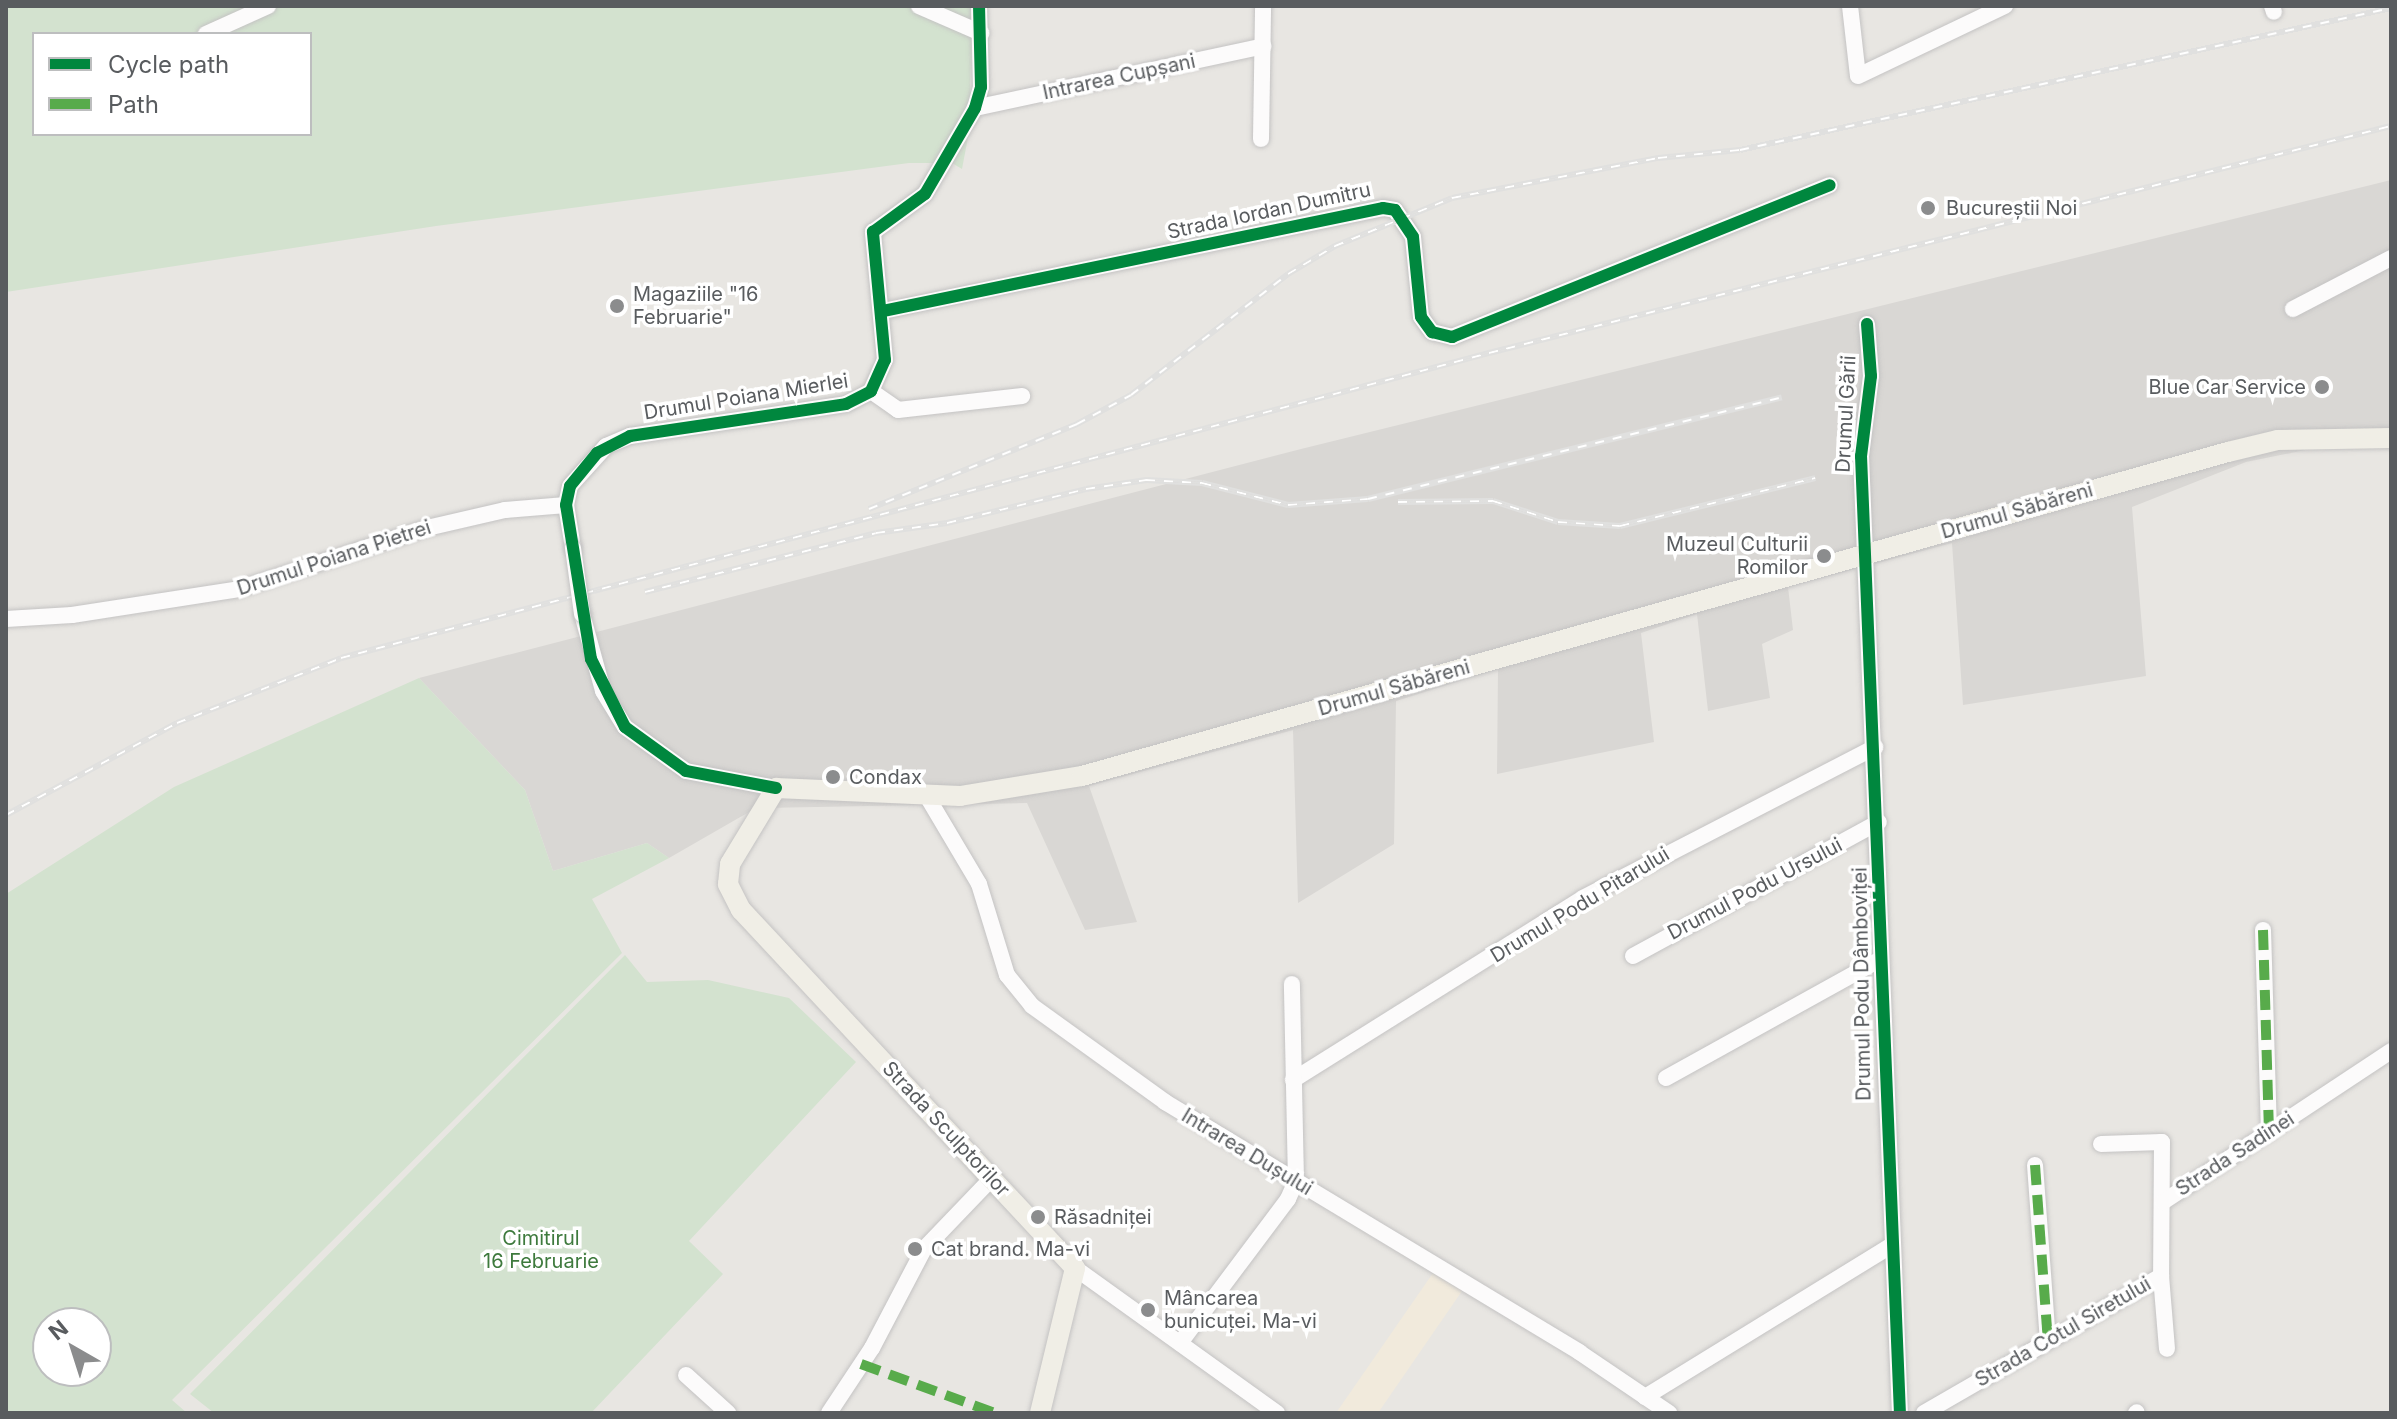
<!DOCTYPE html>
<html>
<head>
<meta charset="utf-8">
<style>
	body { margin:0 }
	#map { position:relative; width:2397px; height:1419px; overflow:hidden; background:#e8e6e2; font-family:Inter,sans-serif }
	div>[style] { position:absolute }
	.commercial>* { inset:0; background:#f1eadc }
	.industrial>* { inset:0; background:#d9d7d4 }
	.green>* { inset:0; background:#d3e2cf }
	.roads { filter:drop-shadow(0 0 2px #c4c3c3) drop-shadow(0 0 2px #c4c3c3) }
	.minor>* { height:16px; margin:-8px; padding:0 8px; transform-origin:8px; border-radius:8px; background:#fcfbfb }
	.major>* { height:20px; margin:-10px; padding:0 10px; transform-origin:10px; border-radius:10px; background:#f0eee6 }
	.rail>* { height:6px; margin-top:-3px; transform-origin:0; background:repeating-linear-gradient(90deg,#fff 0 9px,#e0e0df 0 18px); box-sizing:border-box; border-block:2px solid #e0e0df }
	.bridges { filter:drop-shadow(0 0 2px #c4c3c3) drop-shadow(0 0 2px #c4c3c3) }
	.minor-bridge>* { height:16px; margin:-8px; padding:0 8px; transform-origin:8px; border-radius:8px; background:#fcfbfb }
	.quiet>* { height:10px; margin-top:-5px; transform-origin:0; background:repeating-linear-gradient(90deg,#58ab4b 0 20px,transparent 0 30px) }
	.cycleway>* { height:12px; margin:-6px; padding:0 6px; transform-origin:6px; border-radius:6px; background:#00873e }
	.dots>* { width:22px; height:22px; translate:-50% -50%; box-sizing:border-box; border:4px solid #fff; border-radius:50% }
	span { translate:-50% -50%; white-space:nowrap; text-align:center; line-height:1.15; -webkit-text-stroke:7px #fff; paint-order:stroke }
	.street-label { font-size:20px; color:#595c5f }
	.poi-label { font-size:20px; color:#595c5f }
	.left { translate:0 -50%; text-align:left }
	.right { translate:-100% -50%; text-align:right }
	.park-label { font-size:20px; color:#3e7a3d }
	.frame { position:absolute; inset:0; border:8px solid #595c5f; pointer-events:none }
	.legend { position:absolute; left:32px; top:32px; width:280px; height:104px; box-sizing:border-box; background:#fff; border:2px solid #bdbebf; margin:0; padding:10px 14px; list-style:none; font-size:24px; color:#595c5f }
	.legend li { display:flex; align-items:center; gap:16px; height:40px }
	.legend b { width:40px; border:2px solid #bdbebf }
	.north { position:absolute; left:32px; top:1307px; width:80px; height:80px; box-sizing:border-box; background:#fff; border:2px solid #bdbebf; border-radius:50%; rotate:321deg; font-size:22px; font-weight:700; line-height:32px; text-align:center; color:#595c5f }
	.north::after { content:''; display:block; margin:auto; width:28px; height:36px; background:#8b8c8d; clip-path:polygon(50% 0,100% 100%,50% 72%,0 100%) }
</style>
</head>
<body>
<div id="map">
	<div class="commercial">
		<i style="clip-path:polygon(1433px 1273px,1462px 1291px,1378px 1413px,1336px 1413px)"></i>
	</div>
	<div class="industrial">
		<i style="clip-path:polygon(2391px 180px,2391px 445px,2320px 447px,2246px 462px,2132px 507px,2146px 676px,1963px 705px,1952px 543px,1788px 587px,1793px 630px,1762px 644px,1770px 698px,1708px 711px,1697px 614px,1641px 633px,1654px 742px,1497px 774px,1498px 669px,1396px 701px,1394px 844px,1298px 903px,1293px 730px,1089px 786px,1137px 922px,1085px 930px,1027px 803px,756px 808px,669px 858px,647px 843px,553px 871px,525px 790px,419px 678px,1301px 449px)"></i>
	</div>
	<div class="green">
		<i style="clip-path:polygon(evenodd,6px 6px,972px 6px,969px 132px,962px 169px,952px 163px,909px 163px,436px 226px,6px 292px,6px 6px,34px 34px,310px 34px,310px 134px,34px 134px,34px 34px)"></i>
		<i style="clip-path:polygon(evenodd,419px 678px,525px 790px,553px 871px,647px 843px,669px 858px,592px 899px,622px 953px,172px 1400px,187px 1413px,6px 1413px,6px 894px,174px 787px,419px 678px,48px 1323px,96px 1323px,96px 1371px,48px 1371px,48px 1323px)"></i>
		<i style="clip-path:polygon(625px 955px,647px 982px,708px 980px,789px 998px,856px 1062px,689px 1241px,723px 1274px,591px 1413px,214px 1413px,190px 1394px)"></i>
	</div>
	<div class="roads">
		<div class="minor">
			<i style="left:919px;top:6px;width:68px;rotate:23.5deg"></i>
			<i style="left:1850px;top:6px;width:70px;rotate:83.5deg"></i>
			<i style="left:1858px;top:76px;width:163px;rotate:-25.5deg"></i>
			<i style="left:2272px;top:6px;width:6px;rotate:72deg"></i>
			<i style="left:206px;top:34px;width:68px;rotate:-24.3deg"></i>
			<i style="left:975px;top:108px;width:295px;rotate:-12.1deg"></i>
			<i style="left:1261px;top:139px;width:133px;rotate:-89.1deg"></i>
			<i style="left:2293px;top:309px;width:110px;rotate:-27.5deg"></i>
			<i style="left:883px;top:311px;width:510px;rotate:-11.64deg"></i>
			<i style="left:1383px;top:208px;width:12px;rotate:9deg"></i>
			<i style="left:1395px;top:210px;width:32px;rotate:56deg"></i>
			<i style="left:1413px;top:237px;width:80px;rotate:84.3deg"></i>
			<i style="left:1421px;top:317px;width:19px;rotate:54deg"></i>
			<i style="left:1432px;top:332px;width:21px;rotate:14deg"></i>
			<i style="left:1452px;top:337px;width:407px;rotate:-21.9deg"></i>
			<i style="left:1867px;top:324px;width:52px;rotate:85.6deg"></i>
			<i style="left:1871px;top:376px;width:81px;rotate:97.1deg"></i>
			<i style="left:1861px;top:456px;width:958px;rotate:87.67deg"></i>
			<i style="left:871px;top:391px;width:33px;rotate:35deg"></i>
			<i style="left:898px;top:410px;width:125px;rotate:-6.4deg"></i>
			<i style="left:573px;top:548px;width:44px;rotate:-99.2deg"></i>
			<i style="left:566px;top:505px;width:19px;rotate:-78deg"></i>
			<i style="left:570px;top:486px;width:54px;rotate:-48deg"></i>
			<i style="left:606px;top:446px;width:26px;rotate:-23deg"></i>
			<i style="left:630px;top:436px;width:218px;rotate:-8.4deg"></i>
			<i style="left:846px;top:404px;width:28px;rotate:-27deg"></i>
			<i style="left:871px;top:391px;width:34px;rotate:-66deg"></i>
			<i style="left:885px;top:360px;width:129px;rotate:-95.4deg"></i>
			<i style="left:873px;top:232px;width:64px;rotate:-36.2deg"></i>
			<i style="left:925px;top:194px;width:99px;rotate:-59.8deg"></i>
			<i style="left:975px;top:108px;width:22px;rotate:-74deg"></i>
			<i style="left:981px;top:87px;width:81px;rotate:-91.4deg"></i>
			<i style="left:582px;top:614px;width:80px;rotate:74.7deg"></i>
			<i style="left:603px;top:691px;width:42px;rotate:58.6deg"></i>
			<i style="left:625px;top:727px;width:75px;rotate:35.8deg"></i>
			<i style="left:686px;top:771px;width:92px;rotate:10.7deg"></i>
			<i style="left:6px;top:619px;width:66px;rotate:-3.5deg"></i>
			<i style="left:72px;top:615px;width:169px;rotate:-8.8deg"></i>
			<i style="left:239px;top:589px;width:198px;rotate:-18deg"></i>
			<i style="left:427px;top:528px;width:80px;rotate:-13deg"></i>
			<i style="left:505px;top:510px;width:61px;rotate:-4.7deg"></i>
			<i style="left:928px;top:798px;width:100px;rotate:59.3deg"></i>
			<i style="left:979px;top:884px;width:95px;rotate:72.9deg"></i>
			<i style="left:1007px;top:975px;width:40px;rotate:51deg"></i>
			<i style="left:1032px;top:1006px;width:164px;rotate:35.8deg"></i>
			<i style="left:1165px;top:1102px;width:484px;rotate:31.1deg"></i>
			<i style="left:1579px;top:1352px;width:109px;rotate:34.1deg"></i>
			<i style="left:2263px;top:930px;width:202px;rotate:88.3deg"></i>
			<i style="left:1633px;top:956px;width:280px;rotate:-28.6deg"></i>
			<i style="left:1666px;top:1078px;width:244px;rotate:-29deg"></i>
			<i style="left:1293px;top:1080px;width:342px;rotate:-32.1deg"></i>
			<i style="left:1583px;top:898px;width:329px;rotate:-27.3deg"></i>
			<i style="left:2101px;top:1144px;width:61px;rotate:-1.9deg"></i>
			<i style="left:2162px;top:1142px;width:134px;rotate:90.4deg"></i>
			<i style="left:2161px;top:1276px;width:73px;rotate:85.3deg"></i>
			<i style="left:2035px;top:1165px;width:175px;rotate:85.8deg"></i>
			<i style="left:2163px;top:1202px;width:273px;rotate:-33.5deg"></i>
			<i style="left:1075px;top:1268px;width:249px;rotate:35.7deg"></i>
			<i style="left:1180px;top:1343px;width:180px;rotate:-53.1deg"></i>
			<i style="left:1288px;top:1199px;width:20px;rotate:-66deg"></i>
			<i style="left:1296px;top:1181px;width:197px;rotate:-91.2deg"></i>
			<i style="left:686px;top:1375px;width:57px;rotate:42.1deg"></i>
			<i style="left:1645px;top:1397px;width:288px;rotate:-31.6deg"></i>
			<i style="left:829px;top:1413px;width:78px;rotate:-56.5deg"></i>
			<i style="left:872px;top:1348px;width:112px;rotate:-62.3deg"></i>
			<i style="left:924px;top:1249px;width:98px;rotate:-46.2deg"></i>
			<i style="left:1924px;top:1413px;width:274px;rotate:-30deg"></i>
			<i style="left:2136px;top:1413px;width:1px;rotate:-45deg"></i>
		</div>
		<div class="major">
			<i style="left:1040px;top:1413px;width:149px;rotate:-76.4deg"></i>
			<i style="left:1075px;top:1268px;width:490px;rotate:-133deg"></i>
			<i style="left:741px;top:910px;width:29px;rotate:-117deg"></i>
			<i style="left:728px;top:884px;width:20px;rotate:-84deg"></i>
			<i style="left:730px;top:864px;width:89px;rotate:-58.8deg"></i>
			<i style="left:776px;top:788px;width:184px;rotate:2.5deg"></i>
			<i style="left:960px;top:796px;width:124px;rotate:-9.3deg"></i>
			<i style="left:1082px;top:776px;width:1191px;rotate:-15.79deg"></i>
			<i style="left:2228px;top:452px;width:51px;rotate:-13.5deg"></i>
			<i style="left:2278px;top:440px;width:113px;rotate:-1deg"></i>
		</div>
	</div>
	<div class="rail">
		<i style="left:1398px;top:502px;width:95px;rotate:-0.6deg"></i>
		<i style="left:1493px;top:501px;width:68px;rotate:17.9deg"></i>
		<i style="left:1558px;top:522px;width:62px;rotate:3.7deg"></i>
		<i style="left:1620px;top:526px;width:201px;rotate:-13.8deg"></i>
		<i style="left:869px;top:509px;width:225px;rotate:-22.2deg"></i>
		<i style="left:1077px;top:424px;width:61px;rotate:-28.2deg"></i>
		<i style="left:1131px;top:395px;width:198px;rotate:-37.6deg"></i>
		<i style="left:1288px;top:274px;width:55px;rotate:-30.8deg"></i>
		<i style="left:1335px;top:246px;width:126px;rotate:-22.3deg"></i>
		<i style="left:1452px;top:198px;width:210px;rotate:-11deg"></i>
		<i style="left:1658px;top:158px;width:82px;rotate:-5.6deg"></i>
		<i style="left:1740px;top:150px;width:666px;rotate:-12.3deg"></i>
		<i style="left:645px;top:592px;width:238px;rotate:-14.3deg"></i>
		<i style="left:876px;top:533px;width:72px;rotate:-8deg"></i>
		<i style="left:947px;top:523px;width:143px;rotate:-13.7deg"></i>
		<i style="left:1086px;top:489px;width:61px;rotate:-8.5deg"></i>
		<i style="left:1146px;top:480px;width:56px;rotate:3.1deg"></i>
		<i style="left:1202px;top:483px;width:89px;rotate:14.3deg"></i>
		<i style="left:1288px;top:505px;width:80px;rotate:-4.3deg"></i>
		<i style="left:1368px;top:499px;width:426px;rotate:-13.8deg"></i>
		<i style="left:6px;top:815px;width:194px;rotate:-28.3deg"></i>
		<i style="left:177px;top:723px;width:176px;rotate:-21.6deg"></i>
		<i style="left:341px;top:658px;width:1188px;rotate:-14.88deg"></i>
		<i style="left:1489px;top:353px;width:930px;rotate:-14.13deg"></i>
	</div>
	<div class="bridges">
		<div class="minor-bridge">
			<i style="left:573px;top:548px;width:67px;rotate:82.2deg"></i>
		</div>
	</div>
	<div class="quiet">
		<i style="left:2263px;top:930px;width:202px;rotate:88.3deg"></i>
		<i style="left:2035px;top:1165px;width:175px;rotate:85.8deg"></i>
		<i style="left:861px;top:1364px;width:143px;rotate:20.1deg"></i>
	</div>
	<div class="cycleway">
		<i style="left:883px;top:311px;width:510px;rotate:-11.64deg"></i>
		<i style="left:1383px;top:208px;width:12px;rotate:9deg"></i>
		<i style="left:1395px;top:210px;width:32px;rotate:56deg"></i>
		<i style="left:1413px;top:237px;width:80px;rotate:84.3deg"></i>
		<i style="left:1421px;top:317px;width:19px;rotate:54deg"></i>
		<i style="left:1432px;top:332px;width:21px;rotate:14deg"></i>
		<i style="left:1452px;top:337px;width:407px;rotate:-21.9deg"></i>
		<i style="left:1867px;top:324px;width:52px;rotate:85.6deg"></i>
		<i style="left:1871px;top:376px;width:81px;rotate:97.1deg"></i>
		<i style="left:1861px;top:456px;width:958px;rotate:87.67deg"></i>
		<i style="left:776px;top:788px;width:92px;rotate:-169.3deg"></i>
		<i style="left:686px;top:771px;width:75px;rotate:-144.2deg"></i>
		<i style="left:625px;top:727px;width:76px;rotate:-116.6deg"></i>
		<i style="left:591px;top:659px;width:156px;rotate:-99.2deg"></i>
		<i style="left:566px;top:505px;width:19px;rotate:-78deg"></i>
		<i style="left:570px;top:486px;width:43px;rotate:-50.7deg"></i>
		<i style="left:597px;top:453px;width:37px;rotate:-27deg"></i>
		<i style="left:630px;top:436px;width:218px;rotate:-8.4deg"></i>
		<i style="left:846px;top:404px;width:28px;rotate:-27deg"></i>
		<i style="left:871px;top:391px;width:34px;rotate:-66deg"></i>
		<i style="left:885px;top:360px;width:129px;rotate:-95.4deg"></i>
		<i style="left:873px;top:232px;width:64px;rotate:-36.2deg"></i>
		<i style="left:925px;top:194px;width:99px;rotate:-59.8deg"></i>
		<i style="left:975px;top:108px;width:22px;rotate:-74deg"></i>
		<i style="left:981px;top:87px;width:81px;rotate:-91.4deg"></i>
	</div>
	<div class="dots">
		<i style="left:1928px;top:208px;background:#8b8c8d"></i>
		<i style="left:617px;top:306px;background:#8b8c8d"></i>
		<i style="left:2322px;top:387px;background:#8b8c8d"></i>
		<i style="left:1824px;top:556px;background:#8b8c8d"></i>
		<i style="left:833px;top:777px;background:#8b8c8d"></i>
		<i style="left:1038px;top:1217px;background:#8b8c8d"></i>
		<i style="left:915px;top:1249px;background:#8b8c8d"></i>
		<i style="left:1148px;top:1310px;background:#8b8c8d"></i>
	</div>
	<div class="street-label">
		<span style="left:1119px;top:77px;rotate:-12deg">Intrarea Cupșani</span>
		<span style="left:1269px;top:211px;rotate:-12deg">Strada Iordan Dumitru</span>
		<span style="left:746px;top:397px;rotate:-9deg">Drumul Poiana Mierlei</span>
		<span style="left:1846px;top:414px;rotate:-87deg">Drumul Gării</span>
		<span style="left:2017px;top:511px;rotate:-16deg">Drumul Săbăreni</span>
		<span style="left:334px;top:558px;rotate:-18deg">Drumul Poiana Pietrei</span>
		<span style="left:1394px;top:688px;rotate:-16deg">Drumul Săbăreni</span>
		<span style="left:1755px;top:889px;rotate:-28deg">Drumul Podu Ursului</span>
		<span style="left:1580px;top:905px;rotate:-31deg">Drumul Podu Pitarului</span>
		<span style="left:1862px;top:984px;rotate:-91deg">Drumul Podu Dâmboviței</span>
		<span style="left:946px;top:1129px;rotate:47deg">Strada Sculptorilor</span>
		<span style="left:1247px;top:1152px;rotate:31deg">Intrarea Dușului</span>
		<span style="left:2235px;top:1154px;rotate:-33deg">Strada Sadinei</span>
		<span style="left:2063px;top:1332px;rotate:-30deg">Strada Cotul Siretului</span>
	</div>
	<div class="poi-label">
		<span class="left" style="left:1946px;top:208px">Bucureștii Noi</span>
		<span class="left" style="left:633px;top:306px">Magaziile "16<br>Februarie"</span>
		<span class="right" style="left:2306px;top:387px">Blue Car Service</span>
		<span class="right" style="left:1808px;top:556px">Muzeul Culturii<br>Romilor</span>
		<span class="left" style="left:849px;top:777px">Condax</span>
		<span class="left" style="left:1054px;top:1217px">Răsadniței</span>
		<span class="left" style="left:931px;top:1249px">Cat brand. Ma-vi</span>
		<span class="left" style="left:1164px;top:1310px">Mâncarea<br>bunicuței. Ma-vi</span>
	</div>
	<div class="park-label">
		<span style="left:541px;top:1250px">Cimitirul<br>16 Februarie</span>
	</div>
	<div class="frame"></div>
	<ul class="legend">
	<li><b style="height:10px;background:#00873e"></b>Cycle path</li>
	<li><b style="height:10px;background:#58ab4b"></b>Path</li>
	</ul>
	<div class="north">N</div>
</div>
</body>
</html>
